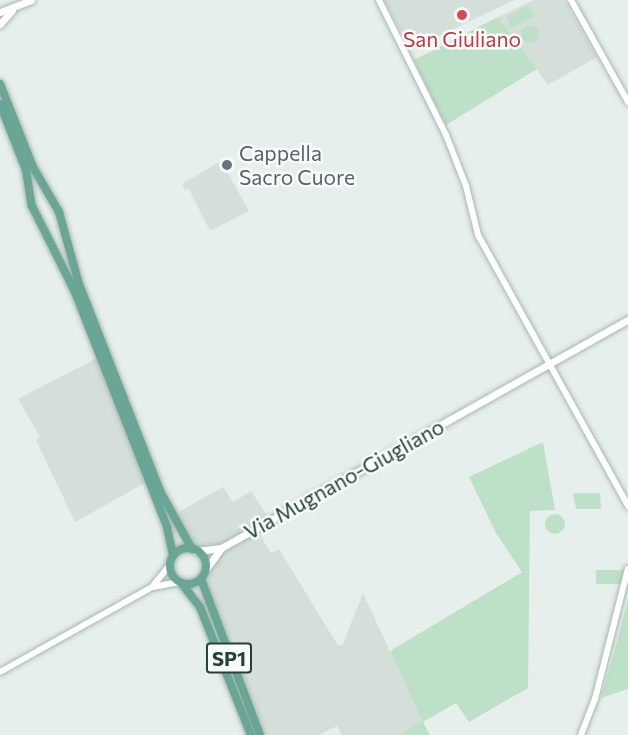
<!DOCTYPE html>
<html>
<head>
<meta charset="utf-8">
<style>
	body { margin:0 }
	#map { position:relative; width:628px; height:735px; overflow:hidden; background:#e6efeb; font-family:Commissioner,sans-serif }
	div>[style] { position:absolute }
	.built>* { inset:0; background:#d4dfda }
	.green>* { inset:0; background:#bfe0c8 }
	.round { border-radius:50% }
	.roads { filter:drop-shadow(0 0 2px #a8b8b2) drop-shadow(0 0 2px #a8b8b2) }
	.tertiary>* { height:6px; margin:-3px; padding:0 3px; transform-origin:3px; border-radius:3px; background:#fff }
	.secondary>* { height:7px; margin:-3.5px; padding:0 3.5px; transform-origin:3.5px; border-radius:3.5px; background:#fff }
	.primary>* { height:8px; margin:-4px; padding:0 4px; transform-origin:4px; border-radius:4px; background:#6aa596 }
	.primary>.ring { margin:-4px; padding:0; box-sizing:content-box; background:none; border:8px solid #6aa596; border-radius:50% }
	.dots>* { width:16px; height:16px; translate:-50% -50%; box-sizing:border-box; border:3px solid #f7fbf9; border-radius:50% }
	span { translate:-50% -50%; white-space:nowrap; text-align:center; line-height:1.15; -webkit-text-stroke:5px #f7fbf9; paint-order:stroke }
	.shield-label span { padding:2px 4px; background:#f7fbf9; border:2px solid; border-radius:4px; -webkit-text-stroke-width:0 }
	.shield-label { font-size:20px; color:#24423a; font-weight:700 }
	.health-label { font-size:21px; color:#be3a42 }
	.worship-label { font-size:21px; color:#5b616d }
	.left { translate:0 -50%; text-align:left }
	.street-label { font-size:21px; color:#24423a }
</style>
</head>
<body>
<div id="map">
	<div class="built">
		<i style="clip-path:polygon(384px 0,514px 0,411px 49px)"></i>
		<i style="clip-path:polygon(534px 0,564px 0,597px 57px,548px 85px,498px 17px)"></i>
		<i style="clip-path:polygon(221px 161px,249px 211px,210px 231px,189px 189px,185px 190px,182px 184px)"></i>
		<i style="clip-path:polygon(97px 358px,145px 483px,75px 522px,36px 440px,40px 437px,18px 399px)"></i>
		<i style="clip-path:polygon(223px 487px,233px 502px,251px 491px,270px 520px,221px 547px,192px 547px,173px 515px)"></i>
		<i style="clip-path:polygon(257px 530px,271px 553px,279px 549px,337px 644px,342px 646px,363px 593px,422px 721px,398px 735px,342px 735px,337px 726px,319px 735px,262px 735px,203px 579px,222px 550px)"></i>
	</div>
	<div class="green">
		<i style="clip-path:polygon(529px 5px,534px 16px,511px 28px,506px 17px)"></i>
		<i style="clip-path:polygon(498px 17px,537px 69px,446px 125px,414px 60px)"></i>
		<i class="round" style="left:521px;top:25px;width:18px;height:18px"></i>
		<i style="clip-path:polygon(543px 442px,555px 510px,530px 511px,528px 688px,469px 722px,456px 703px,423px 722px,430px 735px,398px 735px,422px 721px,390px 651px,522px 572px,496px 533px,469px 477px)"></i>
		<i style="clip-path:polygon(573px 493px,600px 493px,601px 509px,576px 509px)"></i>
		<i class="round" style="left:545px;top:514px;width:20px;height:20px"></i>
		<i style="clip-path:polygon(596px 570px,624px 570px,622px 584px,596px 584px)"></i>
		<i style="clip-path:polygon(628px 599px,628px 689px,601px 698px,617px 642px)"></i>
	</div>
	<div class="roads">
		<div class="tertiary">
			<i style="left:379px;top:0;width:151px;rotate:63.6deg"></i>
			<i style="left:446px;top:135px;width:55px;rotate:68.6deg"></i>
			<i style="left:466px;top:186px;width:50px;rotate:76.2deg"></i>
			<i style="left:478px;top:235px;width:310px;rotate:61deg"></i>
			<i style="left:571px;top:0;width:117px;rotate:60.8deg"></i>
			<i style="left:153px;top:587px;width:25px;rotate:-11deg"></i>
			<i style="left:0;top:672px;width:174px;rotate:-29.2deg"></i>
			<i style="left:152px;top:587px;width:27px;rotate:-51deg"></i>
			<i style="left:581px;top:735px;width:39px;rotate:-69deg"></i>
			<i style="left:595px;top:699px;width:134px;rotate:-75.8deg"></i>
		</div>
		<div class="secondary">
			<i style="left:0;top:12px;width:33px;rotate:-21deg"></i>
			<i style="left:0;top:24px;width:18px;rotate:-49deg"></i>
			<i style="left:197px;top:551px;width:24px;rotate:-7deg"></i>
			<i style="left:221px;top:548px;width:467px;rotate:-29.3deg"></i>
			<i style="left:206px;top:569px;width:26px;rotate:-54deg"></i>
		</div>
		<div class="primary">
			<i style="left:0;top:84px;width:89px;rotate:68.3deg"></i>
			<i style="left:33px;top:167px;width:52px;rotate:60deg"></i>
			<i style="left:59px;top:212px;width:75px;rotate:74.5deg"></i>
			<i style="left:79px;top:284px;width:225px;rotate:68.6deg"></i>
			<i style="left:161px;top:493px;width:64px;rotate:61deg"></i>
			<i style="left:0;top:104px;width:71px;rotate:68.5deg"></i>
			<i style="left:26px;top:170px;width:36px;rotate:81deg"></i>
			<i style="left:32px;top:206px;width:96px;rotate:63.4deg"></i>
			<i style="left:75px;top:292px;width:252px;rotate:68.6deg"></i>
			<i style="left:167px;top:527px;width:29px;rotate:78deg"></i>
			<i class="ring" style="left:170px;top:548px;width:28px;height:28px"></i>
			<i style="left:201px;top:579px;width:167px;rotate:69.3deg"></i>
			<i style="left:182px;top:584px;width:29px;rotate:52deg"></i>
			<i style="left:200px;top:607px;width:138px;rotate:68.3deg"></i>
		</div>
	</div>
	<div class="dots">
		<i style="left:462px;top:15px;background:#e0444e"></i>
		<i style="left:227px;top:165px;background:#6b7280"></i>
	</div>
	<div class="shield-label">
		<span style="left:229px;top:658px">SP1</span>
	</div>
	<div class="health-label">
		<span style="left:462px;top:39px">San Giuliano</span>
	</div>
	<div class="worship-label">
		<span class="left" style="left:239px;top:165px">Cappella<br>Sacro Cuore</span>
	</div>
	<div class="street-label">
		<span style="left:344px;top:479px;rotate:-29deg">Via Mugnano-Giugliano</span>
	</div>
</div>
</body>
</html>
